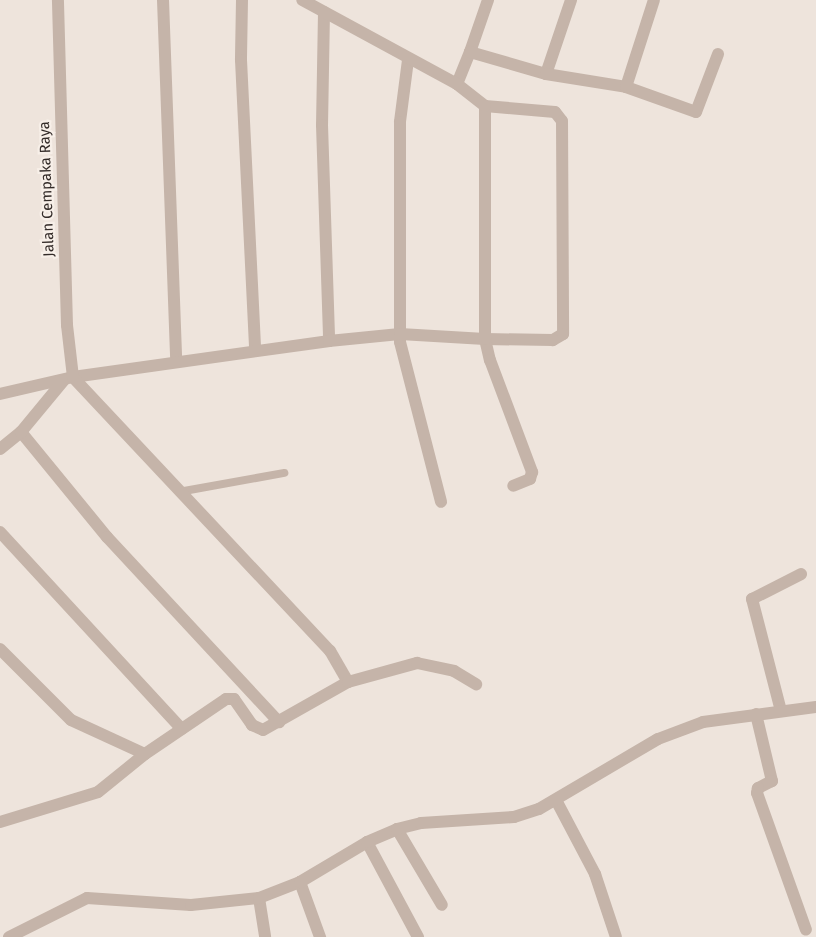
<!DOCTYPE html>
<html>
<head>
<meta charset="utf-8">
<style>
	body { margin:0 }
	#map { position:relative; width:816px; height:937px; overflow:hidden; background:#eee4dc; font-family:"Fira Sans",sans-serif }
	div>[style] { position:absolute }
	.lane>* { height:8px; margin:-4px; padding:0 4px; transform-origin:4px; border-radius:4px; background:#c5b4a9 }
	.street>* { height:12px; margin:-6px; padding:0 6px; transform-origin:6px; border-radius:6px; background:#c5b4a9 }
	span { translate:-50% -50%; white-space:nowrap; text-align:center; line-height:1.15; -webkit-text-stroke:4.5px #f7efe8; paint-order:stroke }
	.street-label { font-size:15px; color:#332b28 }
</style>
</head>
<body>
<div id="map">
	<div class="lane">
		<i style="left:184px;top:491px;width:102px;rotate:-10.2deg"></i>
	</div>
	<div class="street">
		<i style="left:163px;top:0;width:362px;rotate:87.9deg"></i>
		<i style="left:242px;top:0;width:60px;rotate:91deg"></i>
		<i style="left:241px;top:60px;width:290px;rotate:87.2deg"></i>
		<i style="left:324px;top:12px;width:113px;rotate:91deg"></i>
		<i style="left:322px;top:125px;width:216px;rotate:88.1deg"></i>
		<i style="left:470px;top:52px;width:55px;rotate:-70.9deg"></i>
		<i style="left:408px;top:60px;width:63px;rotate:97.4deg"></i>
		<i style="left:400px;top:122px;width:220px;rotate:90deg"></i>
		<i style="left:400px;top:342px;width:165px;rotate:75.6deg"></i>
		<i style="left:546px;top:74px;width:78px;rotate:-71.3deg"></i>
		<i style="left:457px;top:84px;width:35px;rotate:-68deg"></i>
		<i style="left:470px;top:52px;width:79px;rotate:16.1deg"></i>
		<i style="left:546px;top:74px;width:81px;rotate:9.2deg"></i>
		<i style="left:626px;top:87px;width:74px;rotate:19.7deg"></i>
		<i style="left:696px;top:112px;width:62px;rotate:-69.2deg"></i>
		<i style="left:626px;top:87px;width:91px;rotate:-72.2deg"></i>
		<i style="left:485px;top:106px;width:70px;rotate:4.9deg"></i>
		<i style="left:555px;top:112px;width:11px;rotate:52deg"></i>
		<i style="left:562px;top:121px;width:213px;rotate:89.7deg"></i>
		<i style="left:563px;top:334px;width:12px;rotate:149deg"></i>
		<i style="left:553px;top:340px;width:68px;rotate:-179.2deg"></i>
		<i style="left:485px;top:339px;width:22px;rotate:77deg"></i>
		<i style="left:490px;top:360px;width:120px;rotate:69.4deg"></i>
		<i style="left:532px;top:472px;width:7px;rotate:106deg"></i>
		<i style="left:530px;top:479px;width:18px;rotate:158deg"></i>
		<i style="left:0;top:394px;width:75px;rotate:-13.1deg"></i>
		<i style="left:73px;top:377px;width:259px;rotate:-8deg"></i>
		<i style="left:329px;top:341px;width:71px;rotate:-5.6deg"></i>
		<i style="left:400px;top:334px;width:85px;rotate:3.4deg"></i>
		<i style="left:485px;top:339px;width:233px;rotate:-90deg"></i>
		<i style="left:485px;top:106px;width:36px;rotate:-142deg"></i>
		<i style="left:457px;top:84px;width:176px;rotate:-151.5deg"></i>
		<i style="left:21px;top:432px;width:136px;rotate:50.7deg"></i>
		<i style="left:107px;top:537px;width:253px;rotate:47.1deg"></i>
		<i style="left:0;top:449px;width:27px;rotate:-39deg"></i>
		<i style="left:21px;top:432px;width:67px;rotate:-50.4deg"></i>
		<i style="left:0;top:532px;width:268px;rotate:47.3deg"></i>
		<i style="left:0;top:649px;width:100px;rotate:45deg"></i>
		<i style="left:71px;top:720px;width:81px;rotate:24.7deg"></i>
		<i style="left:145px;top:754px;width:98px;rotate:-34.2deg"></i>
		<i style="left:226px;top:699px;width:8px"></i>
		<i style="left:234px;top:699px;width:32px;rotate:55deg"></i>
		<i style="left:252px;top:725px;width:12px;rotate:24deg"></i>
		<i style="left:263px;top:730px;width:98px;rotate:-29.5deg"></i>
		<i style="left:348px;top:682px;width:36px;rotate:-120deg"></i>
		<i style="left:330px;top:651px;width:376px;rotate:-133.2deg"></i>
		<i style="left:73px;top:377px;width:52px;rotate:-96.6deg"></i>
		<i style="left:67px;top:325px;width:325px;rotate:-91.6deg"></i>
		<i style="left:348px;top:682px;width:72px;rotate:-15.4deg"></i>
		<i style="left:417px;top:663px;width:38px;rotate:12deg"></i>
		<i style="left:454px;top:671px;width:26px;rotate:31deg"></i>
		<i style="left:781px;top:711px;width:116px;rotate:-104.5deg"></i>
		<i style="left:752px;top:599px;width:55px;rotate:-27deg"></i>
		<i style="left:756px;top:714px;width:69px;rotate:76.6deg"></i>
		<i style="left:772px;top:781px;width:16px;rotate:153deg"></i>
		<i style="left:758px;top:788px;width:5px;rotate:101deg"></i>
		<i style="left:757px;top:793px;width:145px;rotate:70.3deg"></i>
		<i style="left:556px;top:800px;width:84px;rotate:62.2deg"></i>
		<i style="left:595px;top:874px;width:66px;rotate:71.6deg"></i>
		<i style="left:0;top:822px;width:102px;rotate:-17deg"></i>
		<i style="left:98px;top:792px;width:60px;rotate:-39deg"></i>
		<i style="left:397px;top:829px;width:88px;rotate:59.4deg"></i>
		<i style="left:367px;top:842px;width:108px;rotate:61.8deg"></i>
		<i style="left:300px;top:882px;width:59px;rotate:70deg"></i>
		<i style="left:259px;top:898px;width:39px;rotate:81deg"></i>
		<i style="left:9px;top:937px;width:87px;rotate:-26.6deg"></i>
		<i style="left:87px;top:898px;width:104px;rotate:3.9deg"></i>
		<i style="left:191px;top:905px;width:68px;rotate:-5.9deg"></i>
		<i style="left:259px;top:898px;width:44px;rotate:-21.3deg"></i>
		<i style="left:300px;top:882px;width:78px;rotate:-30.8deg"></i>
		<i style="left:367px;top:842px;width:33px;rotate:-23deg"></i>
		<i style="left:397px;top:829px;width:25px;rotate:-14deg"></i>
		<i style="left:421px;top:823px;width:93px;rotate:-3.7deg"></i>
		<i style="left:514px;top:817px;width:26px;rotate:-18deg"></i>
		<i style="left:539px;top:809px;width:138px;rotate:-30.5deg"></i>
		<i style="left:658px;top:739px;width:48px;rotate:-20.7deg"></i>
		<i style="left:703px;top:722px;width:114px;rotate:-7.6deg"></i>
	</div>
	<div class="street-label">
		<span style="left:47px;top:189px;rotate:-92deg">Jalan Cempaka Raya</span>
	</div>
</div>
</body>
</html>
